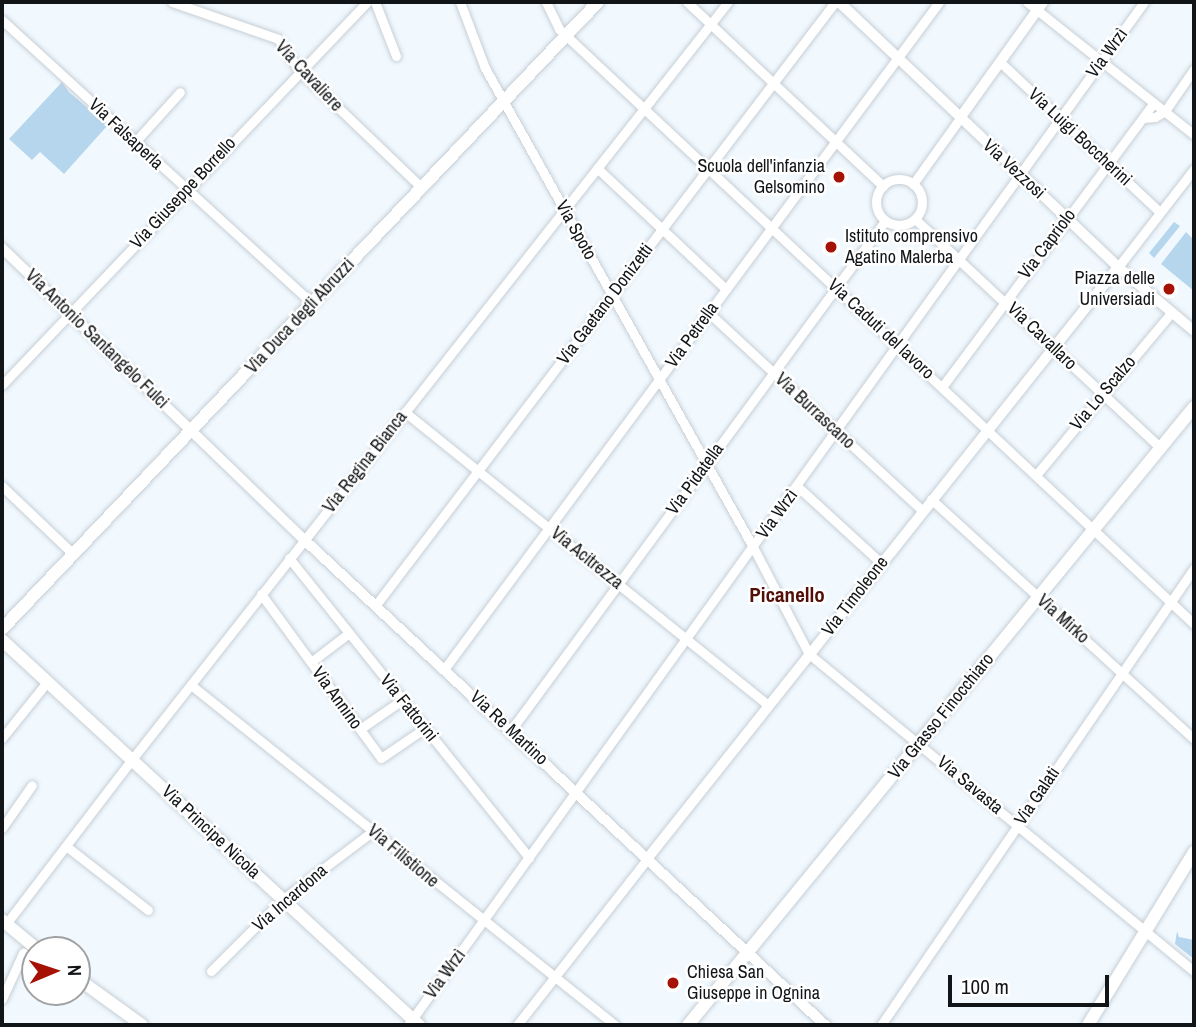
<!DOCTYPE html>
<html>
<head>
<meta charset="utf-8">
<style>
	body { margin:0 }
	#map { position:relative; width:1196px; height:1027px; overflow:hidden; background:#f1f9ff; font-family:"Archivo Narrow",sans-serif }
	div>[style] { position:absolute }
	.green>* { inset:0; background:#b6d6ed }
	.roads { filter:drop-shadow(0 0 2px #c7cfd5) drop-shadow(0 0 2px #c7cfd5) }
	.minor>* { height:9px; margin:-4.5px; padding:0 4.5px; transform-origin:4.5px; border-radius:4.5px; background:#fff }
	.minor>.ring { margin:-4.5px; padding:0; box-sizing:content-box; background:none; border:9px solid #fff; border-radius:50% }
	.tertiary>* { height:10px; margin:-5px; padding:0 5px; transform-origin:5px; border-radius:5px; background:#fff }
	.secondary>* { height:12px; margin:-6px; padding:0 6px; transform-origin:6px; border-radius:6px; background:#fff }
	.dots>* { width:19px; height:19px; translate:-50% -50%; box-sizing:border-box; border:4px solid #fff; border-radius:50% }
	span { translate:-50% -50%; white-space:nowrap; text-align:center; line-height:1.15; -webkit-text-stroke:5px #fff; paint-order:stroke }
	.street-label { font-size:18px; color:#121517 }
	.poi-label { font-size:18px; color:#121517 }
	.right { translate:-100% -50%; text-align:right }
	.left { translate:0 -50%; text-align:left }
	.quarter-label { font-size:21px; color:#520e07; font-weight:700 }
	.frame { position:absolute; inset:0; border:4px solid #121517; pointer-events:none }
	.north { position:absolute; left:21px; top:936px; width:70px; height:70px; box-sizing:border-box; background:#fff; border:2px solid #a0a1a2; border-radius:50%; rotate:88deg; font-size:19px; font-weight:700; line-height:28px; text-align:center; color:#121517 }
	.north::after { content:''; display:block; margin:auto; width:24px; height:32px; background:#a51103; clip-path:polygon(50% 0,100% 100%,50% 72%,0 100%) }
	.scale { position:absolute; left:948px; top:975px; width:161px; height:32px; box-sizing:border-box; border:4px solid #121517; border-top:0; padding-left:9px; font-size:21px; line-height:24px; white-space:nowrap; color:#121517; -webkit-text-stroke:5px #fff; paint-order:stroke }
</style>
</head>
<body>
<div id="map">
	<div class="green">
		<i style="clip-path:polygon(62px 82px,69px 92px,108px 125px,64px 174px,40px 152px,32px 160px,9px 139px)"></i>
		<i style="clip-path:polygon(1174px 222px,1180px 226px,1154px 258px,1149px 253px)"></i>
		<i style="clip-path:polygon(1186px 232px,1194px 240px,1194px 291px,1161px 264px)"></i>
		<i style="clip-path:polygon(1177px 931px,1179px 937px,1194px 940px,1194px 959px,1175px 944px)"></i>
	</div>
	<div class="roads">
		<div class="minor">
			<i style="left:172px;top:2px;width:112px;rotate:19.2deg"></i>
			<i style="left:278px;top:39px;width:37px;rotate:56deg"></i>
			<i style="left:299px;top:70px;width:170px;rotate:43.8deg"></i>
			<i style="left:375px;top:2px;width:58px;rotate:68.7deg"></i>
			<i style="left:460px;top:2px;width:71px;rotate:69.3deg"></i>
			<i style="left:485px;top:68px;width:549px;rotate:60.77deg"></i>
			<i style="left:753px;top:547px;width:121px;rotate:62.4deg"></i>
			<i style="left:809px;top:654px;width:499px;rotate:39.5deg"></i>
			<i style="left:546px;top:2px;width:30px;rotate:64deg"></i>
			<i style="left:559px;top:29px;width:870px;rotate:43.14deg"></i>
			<i style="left:687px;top:2px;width:269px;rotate:43.2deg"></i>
			<i style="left:1027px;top:2px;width:213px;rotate:38.5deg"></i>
			<i style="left:2px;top:20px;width:420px;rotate:42.4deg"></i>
			<i style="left:1000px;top:62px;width:219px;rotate:43.2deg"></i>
			<i style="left:1143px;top:118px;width:12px;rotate:-5deg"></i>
			<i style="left:1155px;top:117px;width:12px;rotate:-31deg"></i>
			<i style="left:1165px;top:111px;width:51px;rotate:-55.4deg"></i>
			<i style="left:135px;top:142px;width:67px;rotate:-48deg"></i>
			<i style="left:597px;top:168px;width:177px;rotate:43.2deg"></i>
			<i class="ring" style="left:876px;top:179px;width:37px;height:37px"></i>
			<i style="left:913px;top:184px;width:81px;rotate:-54.5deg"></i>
			<i style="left:915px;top:219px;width:336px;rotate:43deg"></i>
			<i style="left:1118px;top:267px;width:124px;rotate:-52.2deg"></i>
			<i style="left:709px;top:313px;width:290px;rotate:42.8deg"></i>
			<i style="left:2px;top:385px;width:529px;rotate:-46.38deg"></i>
			<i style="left:942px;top:387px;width:354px;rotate:-53.3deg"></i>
			<i style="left:405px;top:412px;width:466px;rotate:38.9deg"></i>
			<i style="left:1036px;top:475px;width:212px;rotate:-50.2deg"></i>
			<i style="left:2px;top:486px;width:97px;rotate:43.7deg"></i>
			<i style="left:797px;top:486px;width:114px;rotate:42.5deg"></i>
			<i style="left:931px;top:499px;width:356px;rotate:42.4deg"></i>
			<i style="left:289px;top:558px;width:384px;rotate:51.3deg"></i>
			<i style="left:261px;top:594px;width:203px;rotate:53.8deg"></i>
			<i style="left:381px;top:758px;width:53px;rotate:-34.3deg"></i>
			<i style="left:375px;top:606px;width:759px;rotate:-52.71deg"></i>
			<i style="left:311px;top:662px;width:48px;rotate:-37.3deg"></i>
			<i style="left:445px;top:668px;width:829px;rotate:-53.43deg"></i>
			<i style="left:191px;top:685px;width:543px;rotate:38.73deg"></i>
			<i style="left:360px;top:729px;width:51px;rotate:-34.6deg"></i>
			<i style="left:511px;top:730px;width:632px;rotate:-53.69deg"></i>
			<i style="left:2px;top:738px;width:72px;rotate:-51.2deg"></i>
			<i style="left:2px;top:828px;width:52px;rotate:-55.1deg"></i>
			<i style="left:66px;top:846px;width:104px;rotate:38deg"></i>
			<i style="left:6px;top:924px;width:209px;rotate:-52.6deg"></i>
			<i style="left:133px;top:758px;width:962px;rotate:-51.8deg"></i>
			<i style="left:211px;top:971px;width:102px;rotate:-45deg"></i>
			<i style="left:283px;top:899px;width:113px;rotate:-37.1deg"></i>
			<i style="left:2px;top:999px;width:51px;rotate:-65.5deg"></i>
			<i style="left:408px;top:1025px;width:1260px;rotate:-54.27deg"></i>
			<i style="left:517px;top:1025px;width:211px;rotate:-51.9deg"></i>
			<i style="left:881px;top:1025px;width:554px;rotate:-55.59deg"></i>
		</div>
		<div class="tertiary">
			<i style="left:839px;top:2px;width:385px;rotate:43.5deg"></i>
			<i style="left:1118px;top:267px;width:99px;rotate:40.1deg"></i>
			<i style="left:960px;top:118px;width:143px;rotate:-54.4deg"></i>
			<i style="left:2px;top:248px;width:429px;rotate:44deg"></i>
			<i style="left:311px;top:546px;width:703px;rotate:42.98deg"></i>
			<i style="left:647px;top:859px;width:757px;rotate:-51.49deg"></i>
		</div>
		<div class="secondary">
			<i style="left:2px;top:629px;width:865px;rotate:-46.45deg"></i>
			<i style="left:2px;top:640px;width:568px;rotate:42.72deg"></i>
			<i style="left:2px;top:920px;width:47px;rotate:39.8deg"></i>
			<i style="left:77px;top:978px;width:80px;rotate:35.9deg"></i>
			<i style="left:688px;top:1025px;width:799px;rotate:-50.69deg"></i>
			<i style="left:1088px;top:1025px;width:203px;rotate:-58.5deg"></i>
		</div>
	</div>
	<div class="dots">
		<i style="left:839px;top:177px;background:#a51103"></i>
		<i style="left:831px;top:247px;background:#a51103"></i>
		<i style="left:1169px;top:289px;background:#a51103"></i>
		<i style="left:673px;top:983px;background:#a51103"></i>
	</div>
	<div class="street-label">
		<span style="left:1107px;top:53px;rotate:-54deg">Via Wrzì</span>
		<span style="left:309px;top:76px;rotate:47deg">Via Cavaliere</span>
		<span style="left:126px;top:134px;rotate:43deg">Via Falsaperla</span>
		<span style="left:1080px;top:137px;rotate:43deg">Via Luigi Boccherini</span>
		<span style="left:1014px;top:169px;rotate:43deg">Via Vezzosi</span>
		<span style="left:183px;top:193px;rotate:-47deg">Via Giuseppe Borrello</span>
		<span style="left:576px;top:230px;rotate:61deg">Via Spoto</span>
		<span style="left:1047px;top:244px;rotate:-53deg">Via Capriolo</span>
		<span style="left:605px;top:304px;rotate:-53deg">Via Gaetano Donizetti</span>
		<span style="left:300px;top:316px;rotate:-47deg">Via Duca degli Abruzzi</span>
		<span style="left:881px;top:329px;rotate:43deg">Via Caduti del lavoro</span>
		<span style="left:692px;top:335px;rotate:-54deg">Via Petrella</span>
		<span style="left:1042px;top:336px;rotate:44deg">Via Cavallaro</span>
		<span style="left:97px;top:339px;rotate:44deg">Via Antonio Santangelo Fulci</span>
		<span style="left:1103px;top:393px;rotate:-50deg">Via Lo Scalzo</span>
		<span style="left:815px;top:411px;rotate:43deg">Via Burrascano</span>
		<span style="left:365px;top:462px;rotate:-52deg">Via Regina Bianca</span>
		<span style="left:695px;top:479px;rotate:-54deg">Via Pidatella</span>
		<span style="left:777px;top:514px;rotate:-54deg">Via Wrzì</span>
		<span style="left:587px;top:558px;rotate:39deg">Via Acitrezza</span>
		<span style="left:855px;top:596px;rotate:-52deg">Via Timoleone</span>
		<span style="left:1063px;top:619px;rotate:42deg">Via Mirko</span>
		<span style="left:337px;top:698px;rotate:54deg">Via Annino</span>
		<span style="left:409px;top:708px;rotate:51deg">Via Fattorini</span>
		<span style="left:941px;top:716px;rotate:-51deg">Via Grasso Finocchiaro</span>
		<span style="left:509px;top:728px;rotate:43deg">Via Re Martino</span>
		<span style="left:970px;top:785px;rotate:40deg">Via Savasta</span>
		<span style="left:1037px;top:796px;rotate:-56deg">Via Galati</span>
		<span style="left:211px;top:832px;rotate:43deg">Via Principe Nicola</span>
		<span style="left:403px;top:856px;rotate:40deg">Via Filistione</span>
		<span style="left:290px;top:898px;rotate:-41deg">Via Incardona</span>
		<span style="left:445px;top:974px;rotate:-54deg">Via Wrzì</span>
	</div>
	<div class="poi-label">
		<span class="right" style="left:825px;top:177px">Scuola dell'infanzia<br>Gelsomino</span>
		<span class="left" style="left:845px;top:247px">Istituto comprensivo<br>Agatino Malerba</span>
		<span class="right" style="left:1155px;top:289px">Piazza delle<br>Universiadi</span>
		<span class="left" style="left:687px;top:983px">Chiesa San<br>Giuseppe in Ognina</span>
	</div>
	<div class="quarter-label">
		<span style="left:787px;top:595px">Picanello</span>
	</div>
	<div class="frame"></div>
	<div class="north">N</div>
	<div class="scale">100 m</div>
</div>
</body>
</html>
